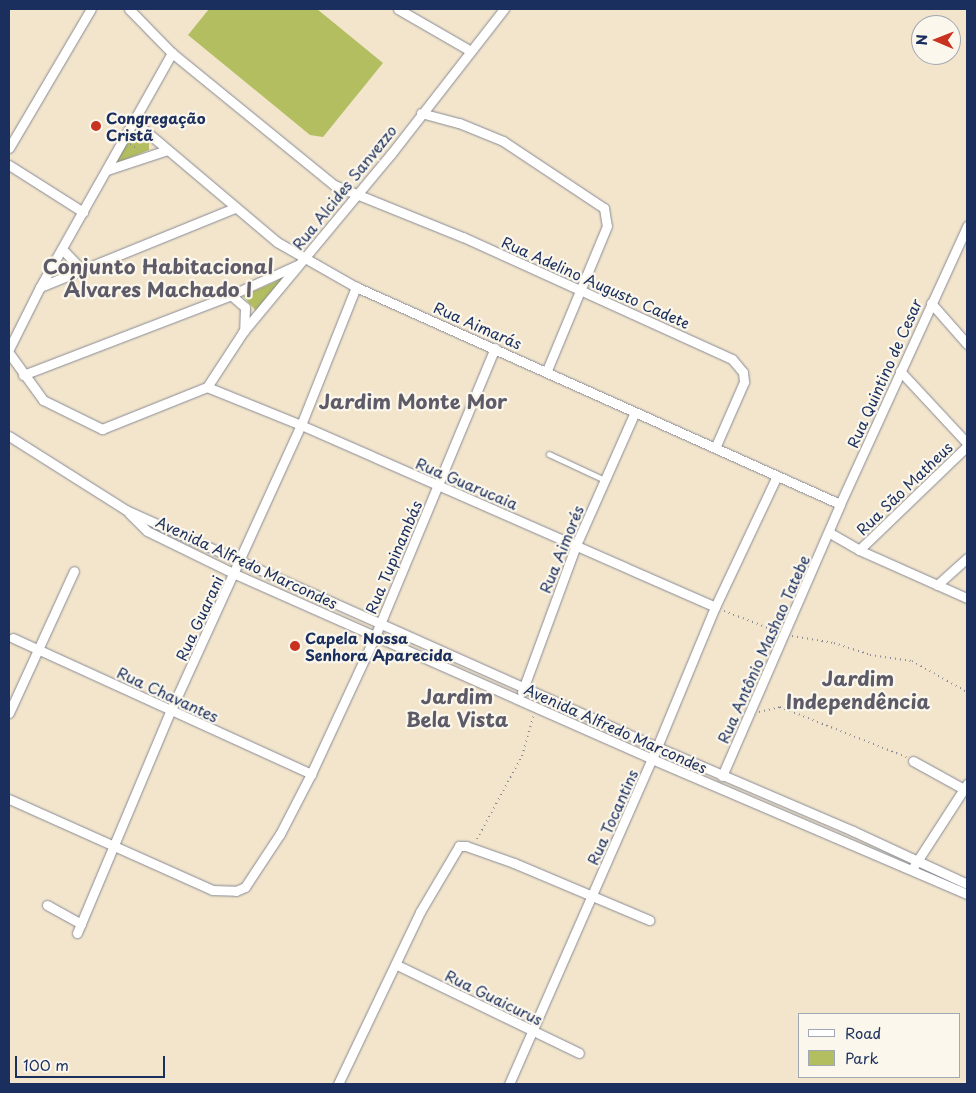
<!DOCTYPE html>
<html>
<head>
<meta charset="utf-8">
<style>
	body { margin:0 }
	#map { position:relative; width:976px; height:1093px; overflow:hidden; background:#f3e5cc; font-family:"Playpen Sans",sans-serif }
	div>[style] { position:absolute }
	.green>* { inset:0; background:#b2be60 }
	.path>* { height:2px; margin-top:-1px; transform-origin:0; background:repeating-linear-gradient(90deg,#878a95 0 1px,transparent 0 5px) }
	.roads { filter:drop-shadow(0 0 1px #878a95) drop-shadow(0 0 1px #878a95) }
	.lane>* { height:4.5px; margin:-2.25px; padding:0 2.25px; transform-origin:2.25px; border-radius:2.25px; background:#fff }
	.street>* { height:9px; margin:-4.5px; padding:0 4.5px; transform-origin:4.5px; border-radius:4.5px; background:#fff }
	.dots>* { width:14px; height:14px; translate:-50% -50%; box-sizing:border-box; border:2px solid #fbf7ec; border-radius:50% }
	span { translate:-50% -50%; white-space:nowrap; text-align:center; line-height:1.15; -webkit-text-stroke:4.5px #fbf7ec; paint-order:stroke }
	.poi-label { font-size:15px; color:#1b2f5e; font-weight:700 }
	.left { translate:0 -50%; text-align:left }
	.street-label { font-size:15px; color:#1b2f5e }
	.district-label { font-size:20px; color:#5e5b69; font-weight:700 }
	.frame { position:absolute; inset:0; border:10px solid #1b2f5e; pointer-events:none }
	.legend { position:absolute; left:798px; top:1013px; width:162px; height:65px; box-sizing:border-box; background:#fbf7ec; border:1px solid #a1a7b3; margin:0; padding:6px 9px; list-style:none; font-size:15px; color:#1b2f5e }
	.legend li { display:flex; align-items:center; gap:10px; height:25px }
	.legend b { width:25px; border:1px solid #a1a7b3 }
	.north { position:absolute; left:911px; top:15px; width:50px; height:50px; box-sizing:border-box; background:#fbf7ec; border:1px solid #a1a7b3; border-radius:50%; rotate:271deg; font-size:14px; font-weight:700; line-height:20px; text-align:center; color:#1b2f5e }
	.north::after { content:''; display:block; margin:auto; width:18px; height:22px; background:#c8321e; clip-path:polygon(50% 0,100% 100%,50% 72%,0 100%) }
	.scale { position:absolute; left:15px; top:1056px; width:150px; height:22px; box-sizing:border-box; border:2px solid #1b2f5e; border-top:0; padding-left:6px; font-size:15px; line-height:18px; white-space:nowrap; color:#1b2f5e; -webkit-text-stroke:4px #fbf7ec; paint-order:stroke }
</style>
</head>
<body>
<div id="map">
	<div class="green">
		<i style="clip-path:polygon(209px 9px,317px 9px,383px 63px,323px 137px,310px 135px,188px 35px)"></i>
		<i style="clip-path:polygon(133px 131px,149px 139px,149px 150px,116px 163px)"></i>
		<i style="clip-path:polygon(287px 274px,256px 311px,243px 296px,275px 282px)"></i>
	</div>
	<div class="path">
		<i style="left:130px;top:144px;width:10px;rotate:37deg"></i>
		<i style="left:724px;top:611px;width:56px;rotate:21deg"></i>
		<i style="left:792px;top:636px;width:43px;rotate:9.5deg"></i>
		<i style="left:834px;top:643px;width:38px;rotate:18deg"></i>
		<i style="left:870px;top:655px;width:42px;rotate:8.1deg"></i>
		<i style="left:912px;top:661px;width:63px;rotate:29.4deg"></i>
		<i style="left:759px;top:712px;width:22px;rotate:-13deg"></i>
		<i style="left:780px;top:707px;width:136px;rotate:21.6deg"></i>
		<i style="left:477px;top:839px;width:94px;rotate:-61.5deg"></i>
		<i style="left:522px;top:756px;width:41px;rotate:-74.2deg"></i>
	</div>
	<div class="roads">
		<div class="lane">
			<i style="left:549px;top:454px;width:62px;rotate:24.9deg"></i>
		</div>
		<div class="street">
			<i style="left:129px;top:9px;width:62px;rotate:45.7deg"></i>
			<i style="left:172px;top:53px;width:209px;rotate:39.2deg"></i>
			<i style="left:334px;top:185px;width:139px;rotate:22deg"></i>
			<i style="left:463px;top:237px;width:295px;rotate:24.4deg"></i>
			<i style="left:732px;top:359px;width:17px;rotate:50deg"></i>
			<i style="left:743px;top:372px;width:10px;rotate:84deg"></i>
			<i style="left:744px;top:382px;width:72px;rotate:113.7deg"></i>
			<i style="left:398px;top:9px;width:82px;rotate:30deg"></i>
			<i style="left:421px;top:113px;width:39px;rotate:15deg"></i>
			<i style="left:459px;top:123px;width:48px;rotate:22.2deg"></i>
			<i style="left:503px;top:141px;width:121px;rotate:33.6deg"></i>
			<i style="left:604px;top:208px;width:18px;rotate:81deg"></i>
			<i style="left:607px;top:226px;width:156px;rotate:112.6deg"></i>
			<i style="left:135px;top:122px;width:186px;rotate:40.2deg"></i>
			<i style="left:277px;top:242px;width:91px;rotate:29.7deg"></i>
			<i style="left:356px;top:287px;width:530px;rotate:24.15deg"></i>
			<i style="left:9px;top:148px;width:161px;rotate:-59.5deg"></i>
			<i style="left:9px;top:165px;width:88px;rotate:32.4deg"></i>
			<i style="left:107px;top:170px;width:63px;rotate:-18.4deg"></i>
			<i style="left:62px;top:249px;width:29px;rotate:46deg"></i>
			<i style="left:40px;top:287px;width:210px;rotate:-22.1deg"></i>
			<i style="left:231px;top:295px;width:18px;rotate:41deg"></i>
			<i style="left:245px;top:307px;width:24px;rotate:92deg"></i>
			<i style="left:931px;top:303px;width:55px;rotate:48.7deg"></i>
			<i style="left:9px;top:349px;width:69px;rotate:-63.4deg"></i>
			<i style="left:40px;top:287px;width:269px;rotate:-60.6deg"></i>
			<i style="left:9px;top:353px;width:58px;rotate:54.1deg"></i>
			<i style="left:43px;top:400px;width:66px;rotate:26.2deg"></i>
			<i style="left:102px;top:429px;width:113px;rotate:-21.8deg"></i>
			<i style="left:207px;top:387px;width:66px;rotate:-56.8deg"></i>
			<i style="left:243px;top:332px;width:231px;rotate:-50.3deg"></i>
			<i style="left:391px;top:154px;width:184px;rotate:-52.1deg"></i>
			<i style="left:900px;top:371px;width:98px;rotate:47.1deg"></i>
			<i style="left:23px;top:375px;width:223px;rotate:-21deg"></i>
			<i style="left:231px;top:295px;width:72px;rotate:-24.4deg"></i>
			<i style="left:207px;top:387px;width:101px;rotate:22deg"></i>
			<i style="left:301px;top:425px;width:452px;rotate:23.7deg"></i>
			<i style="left:9px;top:436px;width:138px;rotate:32.3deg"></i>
			<i style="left:126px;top:510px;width:581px;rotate:24.05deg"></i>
			<i style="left:657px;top:747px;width:213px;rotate:23.2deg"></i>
			<i style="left:853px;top:831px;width:126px;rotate:24.9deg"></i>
			<i style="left:129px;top:513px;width:25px;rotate:45deg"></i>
			<i style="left:147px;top:531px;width:98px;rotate:26deg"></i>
			<i style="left:235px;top:574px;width:456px;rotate:23.9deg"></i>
			<i style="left:652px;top:759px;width:343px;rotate:23.2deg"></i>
			<i style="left:830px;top:533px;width:34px;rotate:30deg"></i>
			<i style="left:859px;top:550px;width:118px;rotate:24deg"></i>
			<i style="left:859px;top:550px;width:150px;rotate:-43.9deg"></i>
			<i style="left:937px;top:585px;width:40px;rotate:-42deg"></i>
			<i style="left:13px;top:638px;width:328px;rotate:24.5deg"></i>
			<i style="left:522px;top:692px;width:157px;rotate:-69.8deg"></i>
			<i style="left:576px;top:545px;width:145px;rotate:-66.1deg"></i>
			<i style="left:9px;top:713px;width:156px;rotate:-65.4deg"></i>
			<i style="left:913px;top:761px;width:58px;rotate:28.8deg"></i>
			<i style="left:722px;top:776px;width:296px;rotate:-66.5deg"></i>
			<i style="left:840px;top:504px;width:306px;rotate:-65.4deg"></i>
			<i style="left:9px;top:799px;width:222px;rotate:24.1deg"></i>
			<i style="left:212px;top:890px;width:24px;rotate:2deg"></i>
			<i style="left:236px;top:891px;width:10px;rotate:-24deg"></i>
			<i style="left:245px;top:887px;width:64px;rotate:-56.6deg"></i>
			<i style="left:280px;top:834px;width:68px;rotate:-62.7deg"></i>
			<i style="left:311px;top:774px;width:152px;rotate:-65.1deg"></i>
			<i style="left:375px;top:636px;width:312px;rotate:-67.4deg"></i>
			<i style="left:914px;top:866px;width:98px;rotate:-57.1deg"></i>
			<i style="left:47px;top:905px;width:39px;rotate:29deg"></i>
			<i style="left:77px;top:933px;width:240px;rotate:-67.2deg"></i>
			<i style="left:170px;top:712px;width:315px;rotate:-65.5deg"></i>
			<i style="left:301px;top:425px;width:149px;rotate:-68.3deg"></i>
			<i style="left:397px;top:965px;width:202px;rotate:25.8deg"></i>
			<i style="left:338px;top:1084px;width:191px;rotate:-64.5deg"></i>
			<i style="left:420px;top:912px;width:77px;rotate:-59.4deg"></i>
			<i style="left:459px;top:846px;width:7px"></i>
			<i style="left:466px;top:846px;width:51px;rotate:19.5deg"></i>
			<i style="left:514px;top:863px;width:147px;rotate:22.9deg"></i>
			<i style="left:509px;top:1084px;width:355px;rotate:-66.3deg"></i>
			<i style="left:652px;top:759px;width:165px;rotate:-67.5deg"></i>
			<i style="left:715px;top:607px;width:143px;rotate:-64.7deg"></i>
		</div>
	</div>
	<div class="dots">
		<i style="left:96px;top:126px;background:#c8321e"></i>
		<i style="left:295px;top:646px;background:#c8321e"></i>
	</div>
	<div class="poi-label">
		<span class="left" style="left:106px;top:126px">Congregação<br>Cristã</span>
		<span class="left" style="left:305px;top:646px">Capela Nossa<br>Senhora Aparecida</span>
	</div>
	<div class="street-label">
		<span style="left:344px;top:187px;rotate:-51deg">Rua Alcides Sanvezzo</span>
		<span style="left:596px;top:282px;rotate:24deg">Rua Adelino Augusto Cadete</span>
		<span style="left:478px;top:325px;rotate:24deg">Rua Aimarás</span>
		<span style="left:884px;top:373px;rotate:-66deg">Rua Quintino de Cesar</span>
		<span style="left:467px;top:483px;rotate:23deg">Rua Guarucaia</span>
		<span style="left:904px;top:488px;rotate:-44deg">Rua São Matheus</span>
		<span style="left:561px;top:549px;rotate:-68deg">Rua Aimorés</span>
		<span style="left:393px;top:557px;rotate:-67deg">Rua Tupinambás</span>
		<span style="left:247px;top:562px;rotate:25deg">Avenida Alfredo Marcondes</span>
		<span style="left:199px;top:618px;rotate:-65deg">Rua Guarani</span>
		<span style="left:763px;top:649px;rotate:-66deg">Rua Antônio Mashao Tatebe</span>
		<span style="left:168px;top:694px;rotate:25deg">Rua Chavantes</span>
		<span style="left:616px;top:728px;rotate:24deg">Avenida Alfredo Marcondes</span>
		<span style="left:612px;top:817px;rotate:-66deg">Rua Tocantins</span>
		<span style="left:494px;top:997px;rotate:26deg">Rua Guaicurus</span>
	</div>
	<div class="district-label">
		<span style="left:158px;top:278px">Conjunto Habitacional<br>Álvares Machado I</span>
		<span style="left:413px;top:401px">Jardim Monte Mor</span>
		<span style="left:858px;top:690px">Jardim<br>Independência</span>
		<span style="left:457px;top:708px">Jardim<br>Bela Vista</span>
	</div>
	<div class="frame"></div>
	<ul class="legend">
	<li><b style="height:6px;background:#fff"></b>Road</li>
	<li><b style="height:14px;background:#b2be60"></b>Park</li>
	</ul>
	<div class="north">N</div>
	<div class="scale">100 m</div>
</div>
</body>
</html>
